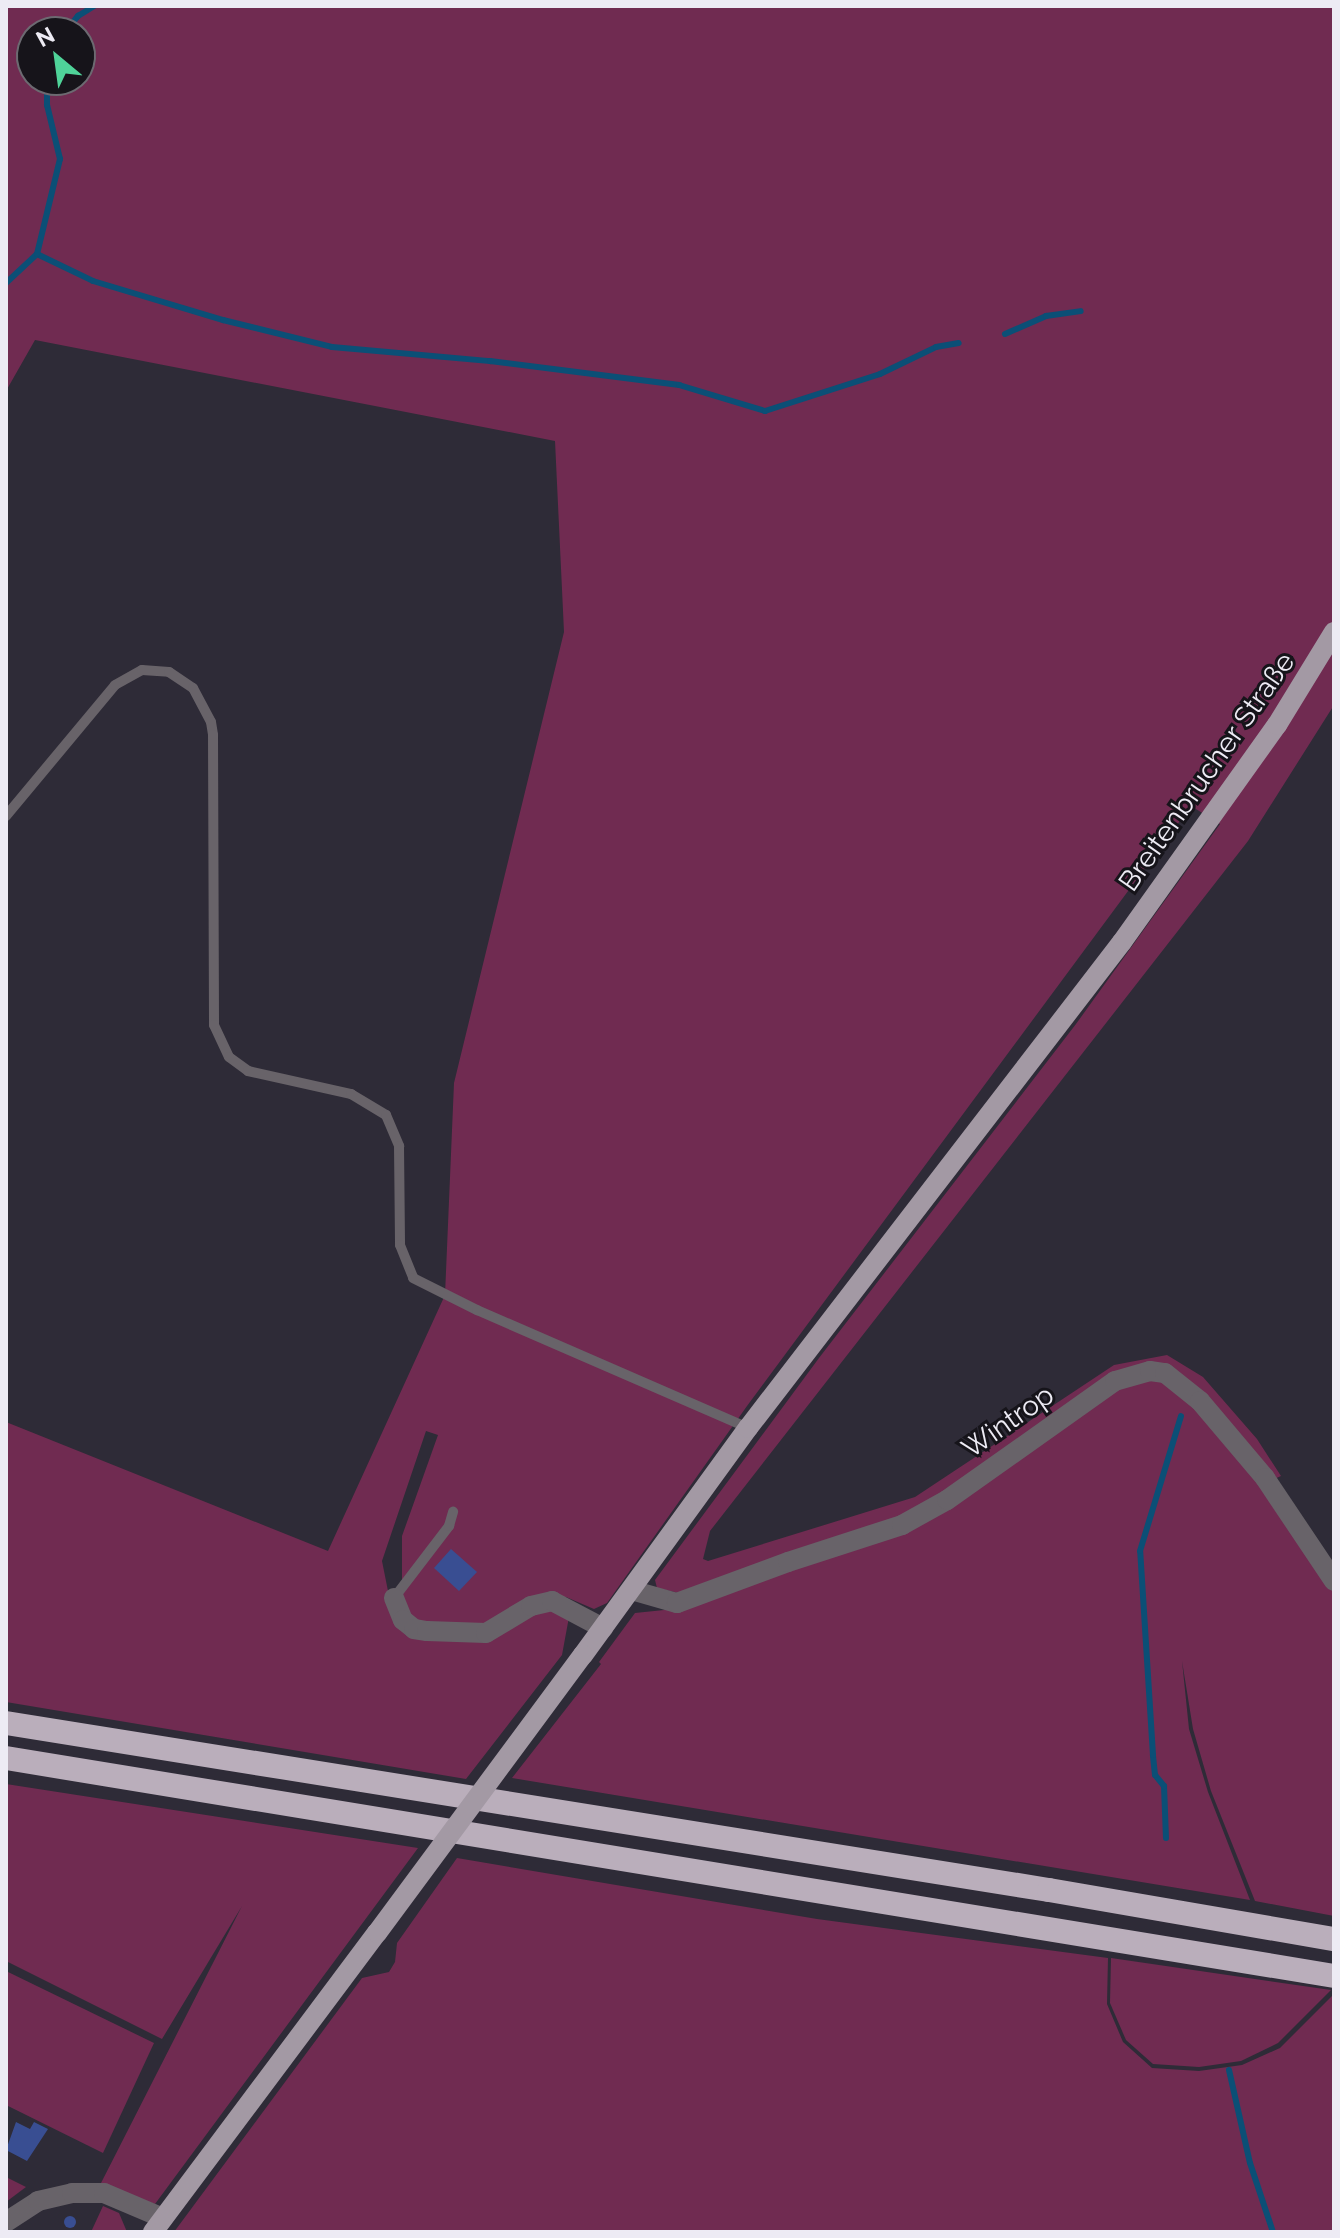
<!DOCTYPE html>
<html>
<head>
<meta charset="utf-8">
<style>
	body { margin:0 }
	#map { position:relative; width:1340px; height:2238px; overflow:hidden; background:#2e2b37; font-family:Raleway,sans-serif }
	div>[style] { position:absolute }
	.green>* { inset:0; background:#702b51 }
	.stream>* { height:6px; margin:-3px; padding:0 3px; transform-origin:3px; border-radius:3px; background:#0b4f76 }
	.building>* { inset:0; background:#394e92 }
	.round { border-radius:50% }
	.service>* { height:10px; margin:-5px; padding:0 5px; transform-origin:5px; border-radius:5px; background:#686369 }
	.minor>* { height:20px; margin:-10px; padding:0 10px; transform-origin:10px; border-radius:10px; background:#686369 }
	.primary>* { height:20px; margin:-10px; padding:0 10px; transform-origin:10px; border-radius:10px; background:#a399a4 }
	.motorway>* { height:24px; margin:-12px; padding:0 12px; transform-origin:12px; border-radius:12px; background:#baaebb }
	.primary-bridge>* { height:20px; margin:-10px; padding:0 10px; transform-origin:10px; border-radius:10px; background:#a399a4 }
	span { translate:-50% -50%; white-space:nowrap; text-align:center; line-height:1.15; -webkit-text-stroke:6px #16141a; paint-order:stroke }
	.street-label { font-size:28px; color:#edebf4 }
	.frame { position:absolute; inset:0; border:8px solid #edebf4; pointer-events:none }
	.north { position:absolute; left:16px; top:16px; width:80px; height:80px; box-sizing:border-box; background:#16141a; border:2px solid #6c6a71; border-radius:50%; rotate:331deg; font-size:22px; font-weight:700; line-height:32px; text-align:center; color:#edebf4 }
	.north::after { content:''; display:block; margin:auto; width:28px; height:36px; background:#4fd399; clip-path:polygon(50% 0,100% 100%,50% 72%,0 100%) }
</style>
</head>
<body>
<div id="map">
	<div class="green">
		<i style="clip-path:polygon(evenodd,6px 6px,1334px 6px,1334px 705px,1248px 841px,710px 1531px,703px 1559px,708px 1561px,915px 1497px,1114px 1365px,1167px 1355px,1203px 1377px,1257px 1439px,1281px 1476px,1272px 1480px,1225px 1425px,1217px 1430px,1270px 1493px,1334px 1593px,1334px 1916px,1255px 1901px,1211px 1791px,1193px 1729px,1182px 1661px,1189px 1729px,1208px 1792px,1250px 1900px,512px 1778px,601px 1664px,599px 1662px,635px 1613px,664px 1610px,692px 1599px,690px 1588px,679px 1593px,657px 1588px,655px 1580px,819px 1358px,1076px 1024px,1220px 824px,1191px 806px,747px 1406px,607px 1603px,594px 1609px,566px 1597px,543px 1597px,479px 1629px,428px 1626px,408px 1614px,402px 1596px,402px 1536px,438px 1435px,426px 1431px,382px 1561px,390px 1601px,399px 1621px,425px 1639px,479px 1640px,498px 1636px,545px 1608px,561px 1610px,569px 1617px,562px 1655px,466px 1779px,6px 1702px,6px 1422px,328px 1551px,445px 1295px,454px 1083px,564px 632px,555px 441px,35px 340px,6px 391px,6px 6px,32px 32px,80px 32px,80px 80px,32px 80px,32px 32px)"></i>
		<i style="clip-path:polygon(6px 1784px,418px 1848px,155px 2204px,100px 2185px,242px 1906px,162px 2039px,6px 1961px)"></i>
		<i style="clip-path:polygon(457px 1858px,817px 1919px,1108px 1958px,1107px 2004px,1123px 2042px,1152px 2068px,1199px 2071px,1242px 2065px,1280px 2048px,1334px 1994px,1334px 2232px,174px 2232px,362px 1978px,389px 1972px,395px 1962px,397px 1943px)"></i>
		<i style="clip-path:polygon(1111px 1958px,1331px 1990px,1278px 2043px,1241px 2061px,1199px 2067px,1153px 2064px,1126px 2040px,1110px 2003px)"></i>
		<i style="clip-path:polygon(6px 1971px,154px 2043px,103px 2153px,6px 2105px)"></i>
		<i style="clip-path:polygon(6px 2177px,26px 2187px,6px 2202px)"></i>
		<i style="clip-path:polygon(103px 2206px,119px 2213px,127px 2232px,91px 2232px)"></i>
	</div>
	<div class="stream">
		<i style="left:65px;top:32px;width:21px;rotate:-51deg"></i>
		<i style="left:78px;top:16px;width:19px;rotate:-32deg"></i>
		<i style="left:37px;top:254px;width:62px;rotate:25.7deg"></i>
		<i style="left:93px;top:281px;width:136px;rotate:16.7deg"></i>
		<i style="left:223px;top:320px;width:112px;rotate:13.9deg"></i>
		<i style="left:332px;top:347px;width:159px;rotate:5.1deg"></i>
		<i style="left:490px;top:361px;width:191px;rotate:7.2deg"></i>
		<i style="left:679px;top:385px;width:90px;rotate:16.8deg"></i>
		<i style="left:765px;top:411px;width:121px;rotate:-17.8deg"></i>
		<i style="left:880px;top:374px;width:62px;rotate:-25.7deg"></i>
		<i style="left:936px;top:347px;width:23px;rotate:-10deg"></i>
		<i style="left:6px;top:283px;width:42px;rotate:-43.1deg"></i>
		<i style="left:37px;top:254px;width:98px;rotate:-76.4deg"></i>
		<i style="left:60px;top:159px;width:56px;rotate:-103.5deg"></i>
		<i style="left:47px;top:105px;width:25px;rotate:-90deg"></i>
		<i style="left:1005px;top:334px;width:45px;rotate:-23.7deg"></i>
		<i style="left:1046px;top:316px;width:35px;rotate:-8deg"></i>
		<i style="left:1166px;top:1838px;width:52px;rotate:-92.2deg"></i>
		<i style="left:1164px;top:1786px;width:14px;rotate:-129deg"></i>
		<i style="left:1155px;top:1775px;width:20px;rotate:-96deg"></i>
		<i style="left:1153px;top:1755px;width:204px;rotate:-93.6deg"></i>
		<i style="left:1140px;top:1551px;width:141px;rotate:-73.1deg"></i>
		<i style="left:1229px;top:2070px;width:95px;rotate:77.3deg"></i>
		<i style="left:1250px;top:2163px;width:73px;rotate:71.6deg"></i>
	</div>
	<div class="building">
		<i style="clip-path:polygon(451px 1549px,477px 1572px,459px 1591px,434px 1568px)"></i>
		<i style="clip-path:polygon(16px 2122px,30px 2129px,34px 2122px,48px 2129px,27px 2161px,6px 2150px)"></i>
		<i class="round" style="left:64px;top:2216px;width:12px;height:12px"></i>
	</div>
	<div class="service">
		<i style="left:6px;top:816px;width:170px;rotate:-50.2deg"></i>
		<i style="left:115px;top:685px;width:31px;rotate:-29deg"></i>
		<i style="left:142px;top:670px;width:27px;rotate:4deg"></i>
		<i style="left:169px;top:672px;width:29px;rotate:34deg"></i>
		<i style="left:193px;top:688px;width:38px;rotate:62deg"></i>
		<i style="left:211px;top:722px;width:13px;rotate:81deg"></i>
		<i style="left:213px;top:735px;width:290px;rotate:89.8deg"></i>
		<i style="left:214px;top:1025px;width:35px;rotate:65deg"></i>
		<i style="left:229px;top:1057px;width:24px;rotate:36deg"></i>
		<i style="left:248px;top:1071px;width:106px;rotate:12.6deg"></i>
		<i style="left:351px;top:1094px;width:41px;rotate:31deg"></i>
		<i style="left:386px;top:1115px;width:34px;rotate:67deg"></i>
		<i style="left:399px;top:1146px;width:99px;rotate:89.4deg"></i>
		<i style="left:400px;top:1245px;width:35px;rotate:68deg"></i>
		<i style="left:413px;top:1278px;width:72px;rotate:26.6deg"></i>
		<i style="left:477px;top:1310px;width:296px;rotate:23.5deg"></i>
		<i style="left:394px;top:1598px;width:91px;rotate:-52.6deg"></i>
		<i style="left:449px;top:1526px;width:15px;rotate:-74deg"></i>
	</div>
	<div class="minor">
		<i style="left:631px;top:1590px;width:48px;rotate:15.8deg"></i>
		<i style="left:677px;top:1603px;width:118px;rotate:-20.3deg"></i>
		<i style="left:788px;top:1562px;width:120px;rotate:-18deg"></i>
		<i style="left:902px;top:1525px;width:51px;rotate:-29.1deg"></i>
		<i style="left:947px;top:1500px;width:206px;rotate:-35.3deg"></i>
		<i style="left:1115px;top:1381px;width:36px;rotate:-16deg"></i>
		<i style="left:1150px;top:1371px;width:15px;rotate:8deg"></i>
		<i style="left:1165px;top:1373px;width:45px;rotate:38.7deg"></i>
		<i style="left:1200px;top:1401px;width:101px;rotate:49.8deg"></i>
		<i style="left:1265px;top:1478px;width:124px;rotate:56.2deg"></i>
		<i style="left:394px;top:1598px;width:24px;rotate:68deg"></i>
		<i style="left:403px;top:1620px;width:14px;rotate:39deg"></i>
		<i style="left:414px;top:1629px;width:13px;rotate:9deg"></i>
		<i style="left:427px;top:1631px;width:59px;rotate:1.9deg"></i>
		<i style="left:486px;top:1633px;width:52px;rotate:-31deg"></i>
		<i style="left:531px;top:1606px;width:22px;rotate:-13deg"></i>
		<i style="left:552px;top:1601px;width:58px;rotate:27.9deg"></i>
		<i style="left:6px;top:2222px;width:38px;rotate:-33deg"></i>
		<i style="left:38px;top:2201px;width:35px;rotate:-13deg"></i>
		<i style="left:72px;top:2193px;width:32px"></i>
		<i style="left:104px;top:2193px;width:64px;rotate:23deg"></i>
	</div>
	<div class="primary">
		<i style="left:583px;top:1655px;width:281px;rotate:-54deg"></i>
		<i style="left:748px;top:1428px;width:613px;rotate:-52.42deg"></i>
		<i style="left:1122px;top:942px;width:267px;rotate:-54.5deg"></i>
		<i style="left:1277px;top:725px;width:109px;rotate:-58.5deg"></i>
		<i style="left:153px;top:2232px;width:374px;rotate:-53.2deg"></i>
	</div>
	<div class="motorway">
		<i style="left:6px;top:1723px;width:1056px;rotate:9.1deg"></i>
		<i style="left:1049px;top:1890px;width:289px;rotate:9.8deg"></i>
		<i style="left:6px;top:1758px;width:1346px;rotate:9.32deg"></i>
	</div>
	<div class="primary-bridge">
		<i style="left:377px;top:1933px;width:346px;rotate:-53.5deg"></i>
	</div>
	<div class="street-label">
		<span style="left:1207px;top:772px;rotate:-55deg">Breitenbrucher Straße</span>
		<span style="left:1008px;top:1422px;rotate:-35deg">Wintrop</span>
	</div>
	<div class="frame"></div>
	<div class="north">N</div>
</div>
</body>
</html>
